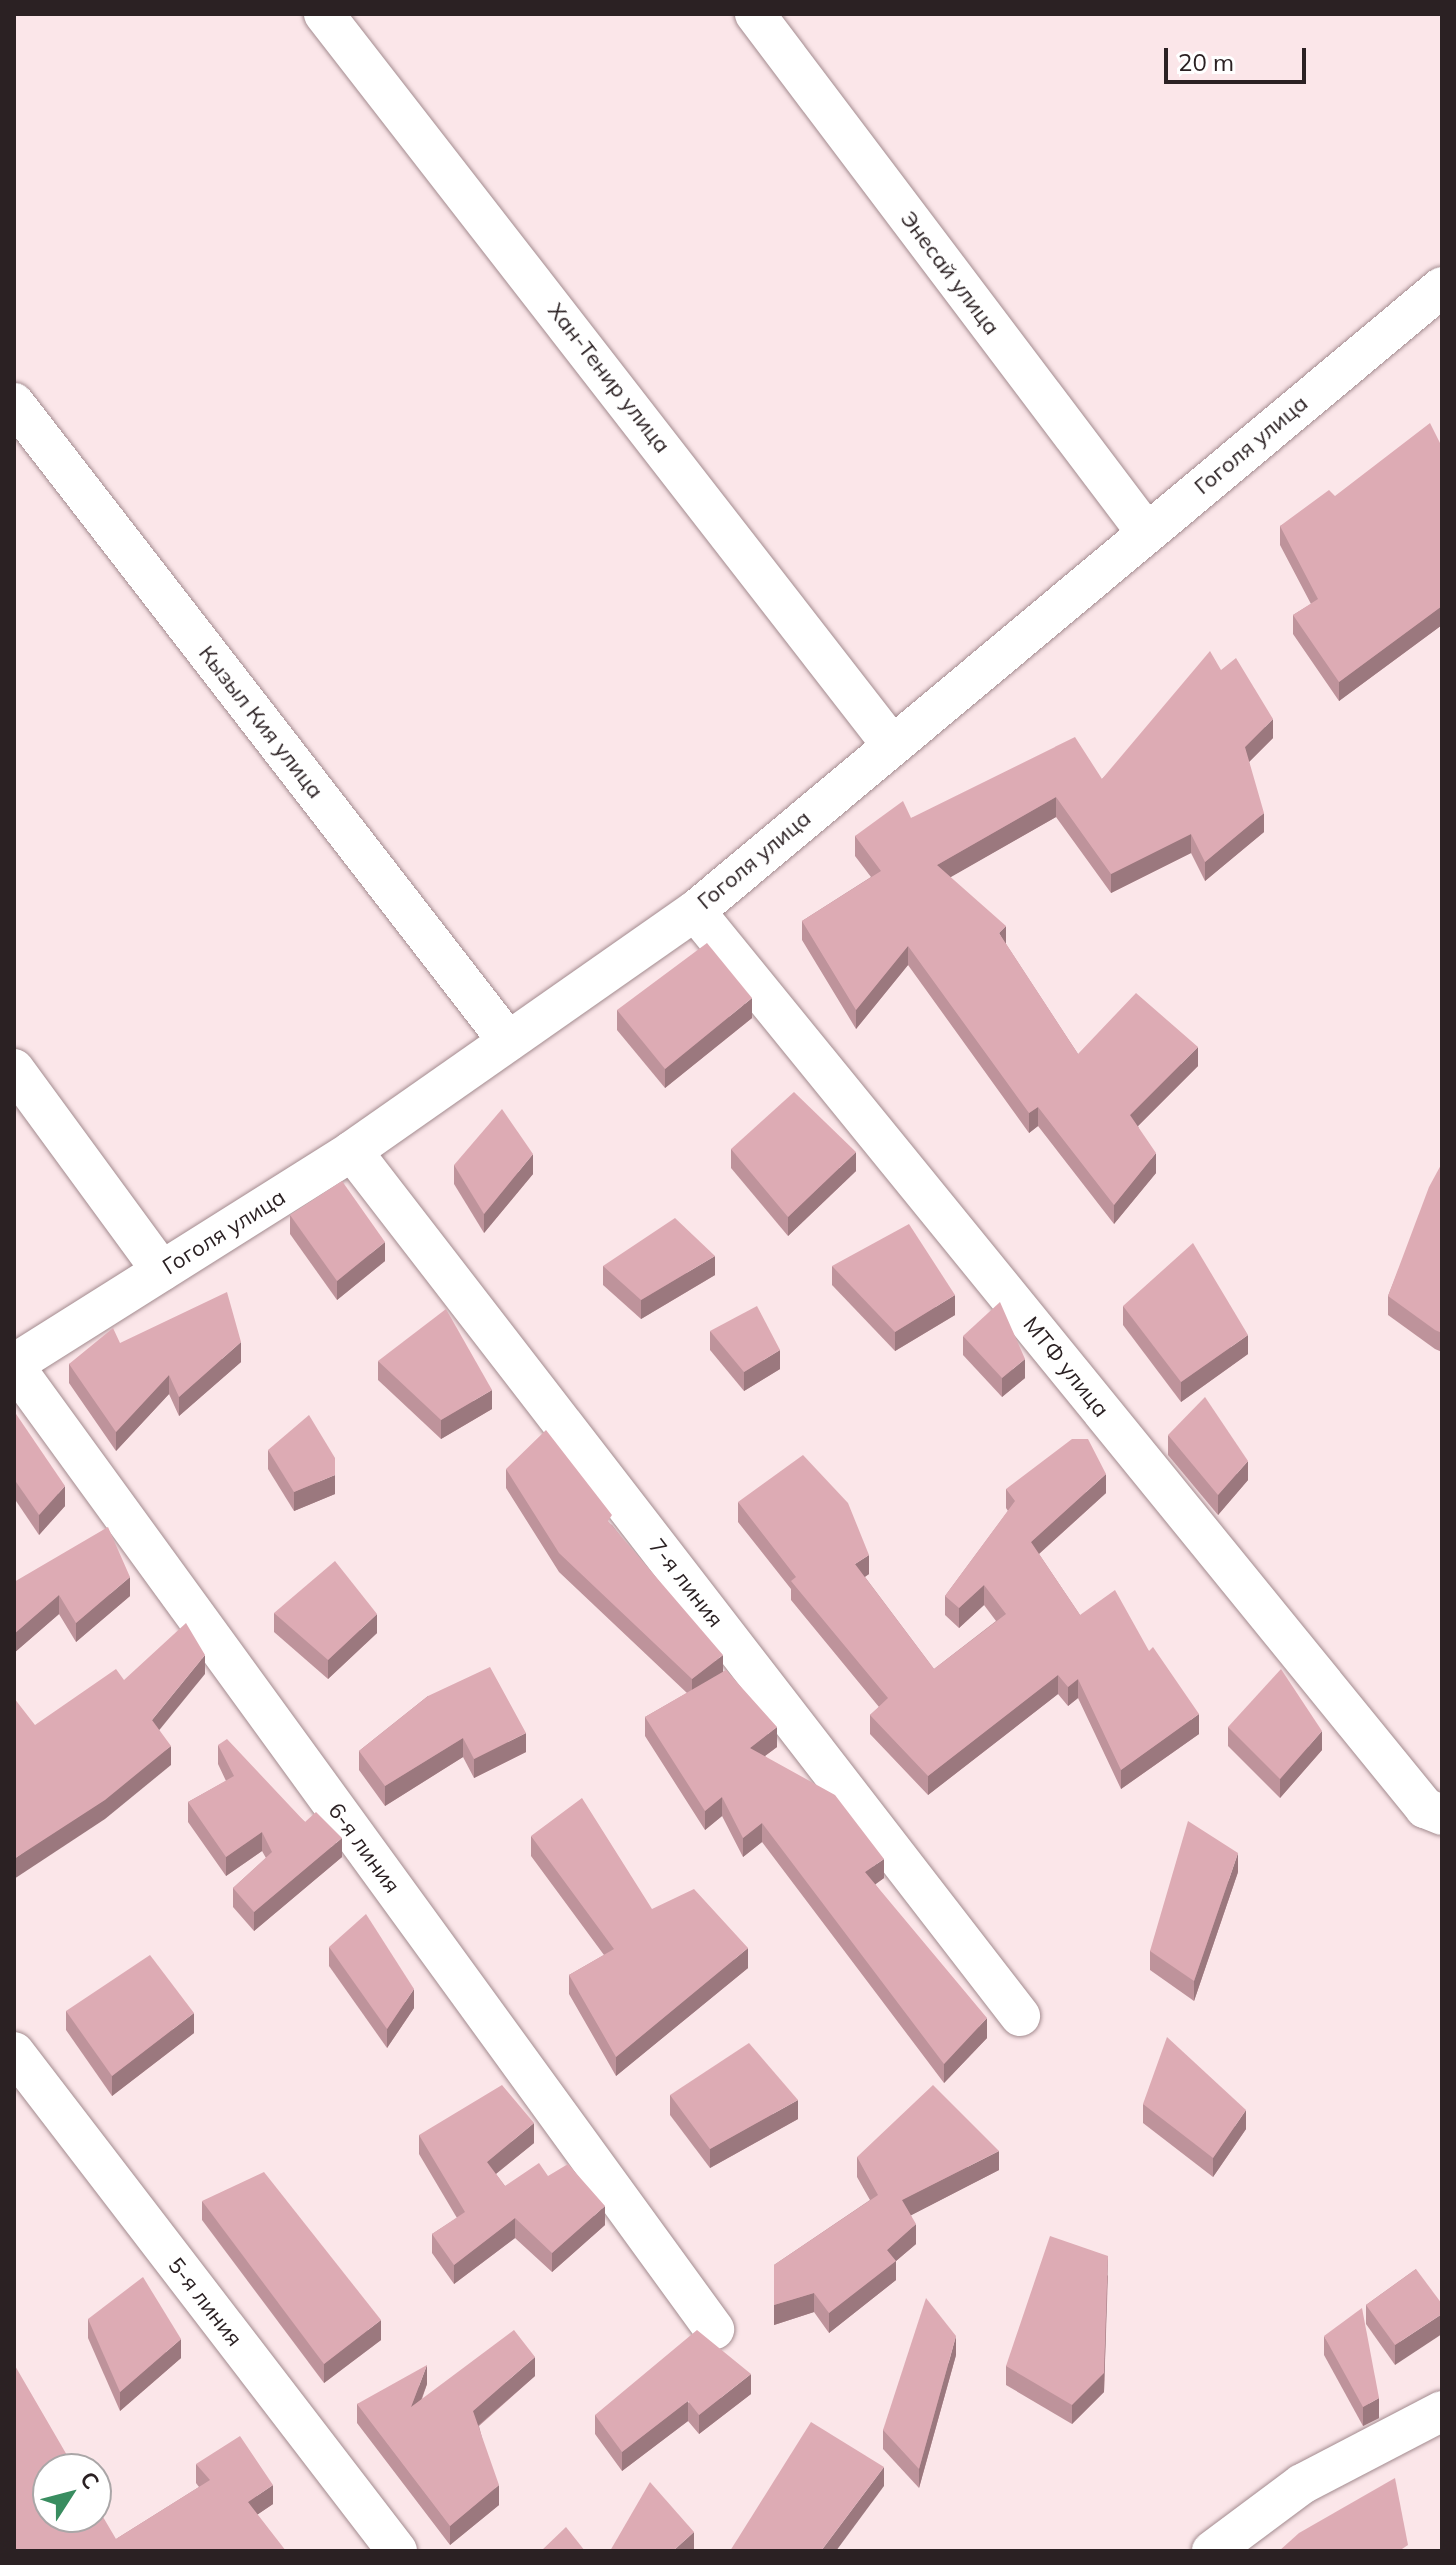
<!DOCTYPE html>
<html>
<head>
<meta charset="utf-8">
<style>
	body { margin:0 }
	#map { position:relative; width:1456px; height:2565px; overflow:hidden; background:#fbe6e9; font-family:Mulish,sans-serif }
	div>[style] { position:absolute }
	.roads { filter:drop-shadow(0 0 2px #a38b8f) drop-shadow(0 0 2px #a38b8f) }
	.street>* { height:40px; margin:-20px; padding:0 20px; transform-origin:20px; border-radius:20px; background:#fff }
	.wall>* { inset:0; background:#be939b }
	.shaded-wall>* { inset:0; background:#9b787e }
	.building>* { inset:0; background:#ddabb4 }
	span { translate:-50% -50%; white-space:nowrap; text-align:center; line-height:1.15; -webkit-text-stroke:8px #fff; paint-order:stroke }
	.street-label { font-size:22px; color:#2b2123 }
	.frame { position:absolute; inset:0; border:16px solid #2b2123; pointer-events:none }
	.north { position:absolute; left:32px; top:2453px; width:80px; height:80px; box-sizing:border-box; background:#fff; border:2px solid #aaa6a7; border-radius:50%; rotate:54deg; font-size:22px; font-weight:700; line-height:32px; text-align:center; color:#2b2123 }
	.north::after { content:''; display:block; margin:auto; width:28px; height:36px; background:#398d60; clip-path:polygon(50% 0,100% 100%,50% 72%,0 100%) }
	.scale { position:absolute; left:1164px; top:48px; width:142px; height:36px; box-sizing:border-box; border:4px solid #2b2123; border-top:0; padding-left:10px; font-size:24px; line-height:28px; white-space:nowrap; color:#2b2123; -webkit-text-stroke:6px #fff; paint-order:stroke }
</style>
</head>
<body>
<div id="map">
	<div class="roads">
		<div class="street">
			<i style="left:324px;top:14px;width:924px;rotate:52.16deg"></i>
			<i style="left:755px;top:14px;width:649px;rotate:52.95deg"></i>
			<i style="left:14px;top:403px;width:807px;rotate:52.25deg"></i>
			<i style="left:695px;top:911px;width:1157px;rotate:50.86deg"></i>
			<i style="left:1425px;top:1808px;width:18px;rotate:22deg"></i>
			<i style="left:14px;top:1069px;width:250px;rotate:53.8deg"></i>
			<i style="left:352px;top:1151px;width:1093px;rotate:52.32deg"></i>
			<i style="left:14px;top:1364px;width:400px;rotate:-32.2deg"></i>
			<i style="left:352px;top:1151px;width:419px;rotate:-35deg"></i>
			<i style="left:695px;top:911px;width:973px;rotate:-39.87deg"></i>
			<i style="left:14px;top:1366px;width:1191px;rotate:53.99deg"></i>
			<i style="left:14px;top:2052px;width:629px;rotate:52.49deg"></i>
			<i style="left:1212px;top:2551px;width:112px;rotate:-36.7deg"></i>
			<i style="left:1302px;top:2484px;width:158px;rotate:-27.5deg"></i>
		</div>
	</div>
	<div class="wall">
		<i style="clip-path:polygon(1442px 447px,1442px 625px,1339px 701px,1293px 634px,1293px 615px,1311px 604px,1280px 545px,1280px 526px)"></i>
		<i style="clip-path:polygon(1221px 670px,1273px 738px,1249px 762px,1264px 832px,1205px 881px,1191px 853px,1111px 893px,1056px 817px,950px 877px,1006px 944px,1078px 1054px,1198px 1066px,1138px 1126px,1156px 1173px,1114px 1224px,1038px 1126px,1029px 1133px,908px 965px,856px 1029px,802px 940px,802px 921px,871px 877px,855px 856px,855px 836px,911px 818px,1102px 779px)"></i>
		<i style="clip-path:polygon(617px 1010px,752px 1018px,665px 1088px,617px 1030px)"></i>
		<i style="clip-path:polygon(731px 1149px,856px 1171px,788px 1236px,731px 1168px)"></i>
		<i style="clip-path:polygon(1442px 1163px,1442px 1352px,1435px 1349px,1388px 1315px,1388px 1296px)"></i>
		<i style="clip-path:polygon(454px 1165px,533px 1174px,484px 1233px,454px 1184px)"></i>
		<i style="clip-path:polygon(290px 1215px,385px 1261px,337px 1300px,290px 1234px)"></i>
		<i style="clip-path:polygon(603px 1266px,715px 1275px,641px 1319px,603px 1285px)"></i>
		<i style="clip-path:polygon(832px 1266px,955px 1315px,895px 1351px,832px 1285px)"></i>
		<i style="clip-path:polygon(1123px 1306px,1248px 1354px,1181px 1402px,1123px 1325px)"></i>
		<i style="clip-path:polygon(710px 1331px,780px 1369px,744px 1391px,710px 1350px)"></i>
		<i style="clip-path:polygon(963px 1336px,1025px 1378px,1002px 1397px,963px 1355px)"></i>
		<i style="clip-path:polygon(120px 1343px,241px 1362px,179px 1416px,169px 1394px,116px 1451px,69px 1383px,69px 1364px)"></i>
		<i style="clip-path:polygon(378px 1361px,492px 1409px,441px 1439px,378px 1380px)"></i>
		<i style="clip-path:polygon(14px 1411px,65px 1506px,39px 1535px,14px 1498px)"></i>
		<i style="clip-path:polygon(1168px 1435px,1248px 1480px,1218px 1515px,1168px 1455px)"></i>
		<i style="clip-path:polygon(268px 1450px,335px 1494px,294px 1511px,268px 1469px)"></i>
		<i style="clip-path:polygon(506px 1469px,612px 1525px,723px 1671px,777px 1747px,765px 1756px,884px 1878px,875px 1884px,987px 2038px,944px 2083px,762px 1842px,743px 1857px,722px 1816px,705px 1830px,645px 1736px,645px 1717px,687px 1693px,559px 1572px,506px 1488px)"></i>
		<i style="clip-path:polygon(1006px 1489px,1106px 1493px,1039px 1554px,1080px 1615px,1149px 1651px,1199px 1734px,1121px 1789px,1078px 1698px,1068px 1706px,1058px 1694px,928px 1795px,870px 1734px,870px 1715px,879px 1707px,791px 1600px,791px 1589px,738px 1522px,738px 1502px,869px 1574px,865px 1577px,934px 1669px,996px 1621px,984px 1605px,959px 1628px,945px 1615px,945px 1596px,1008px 1511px,1006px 1508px)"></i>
		<i style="clip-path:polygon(14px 1582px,130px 1596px,76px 1642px,59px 1614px,14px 1653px)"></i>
		<i style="clip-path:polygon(274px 1613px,377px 1633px,328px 1679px,274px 1632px)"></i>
		<i style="clip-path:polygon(428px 1696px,526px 1752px,474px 1778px,463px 1757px,385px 1806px,359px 1770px,359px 1751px)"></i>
		<i style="clip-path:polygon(1228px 1727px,1322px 1750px,1280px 1798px,1228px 1746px)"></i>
		<i style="clip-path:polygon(218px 1745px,305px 1822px,342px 1857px,254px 1931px,233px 1907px,233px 1888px,266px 1858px,262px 1851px,226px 1876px,188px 1822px,188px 1802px,226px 1781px,218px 1764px)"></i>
		<i style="clip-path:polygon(531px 1836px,748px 1968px,616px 2076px,569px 1994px,569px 1975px,604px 1955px,531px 1856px)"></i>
		<i style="clip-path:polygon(1238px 1872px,1194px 2001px,1150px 1970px,1150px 1951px)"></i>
		<i style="clip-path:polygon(329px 1947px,414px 2008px,387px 2048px,329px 1966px)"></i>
		<i style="clip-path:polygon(66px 2011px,194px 2033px,112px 2096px,66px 2030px)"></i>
		<i style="clip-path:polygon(670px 2095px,798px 2119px,710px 2168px,670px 2115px)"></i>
		<i style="clip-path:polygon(1143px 2104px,1246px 2129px,1213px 2177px,1143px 2123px)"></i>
		<i style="clip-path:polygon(419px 2135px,534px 2143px,496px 2174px,505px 2186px,548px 2176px,605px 2225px,552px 2272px,515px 2238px,454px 2284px,432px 2253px,432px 2234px,457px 2218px,419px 2154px)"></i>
		<i style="clip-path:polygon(857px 2157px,999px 2170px,911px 2215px,916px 2244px,896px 2261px,896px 2280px,829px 2333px,814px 2312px,774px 2325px,774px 2265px,870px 2200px,857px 2177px)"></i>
		<i style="clip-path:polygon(202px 2201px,381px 2340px,324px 2383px,202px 2220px)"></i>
		<i style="clip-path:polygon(1416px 2269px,1395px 2365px,1366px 2324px,1366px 2305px)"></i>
		<i style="clip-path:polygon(1108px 2275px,1104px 2392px,1072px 2424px,1006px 2385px,1006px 2366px)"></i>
		<i style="clip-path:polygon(88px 2319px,181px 2358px,120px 2411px,88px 2338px)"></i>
		<i style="clip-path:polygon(1324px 2336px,1379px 2418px,1363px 2426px,1324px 2355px)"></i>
		<i style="clip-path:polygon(956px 2355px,919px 2488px,883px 2449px,883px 2430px)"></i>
		<i style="clip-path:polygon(535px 2376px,479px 2426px,499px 2505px,450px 2545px,357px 2423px,357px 2404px,427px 2384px,422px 2399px)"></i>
		<i style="clip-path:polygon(751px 2394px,699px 2434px,688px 2421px,622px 2471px,595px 2434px,595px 2415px)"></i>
		<i style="clip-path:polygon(196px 2464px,273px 2504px,258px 2514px,116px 2539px,199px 2487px,196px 2483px)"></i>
	</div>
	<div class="shaded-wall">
		<i style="clip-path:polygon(1442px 606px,1442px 625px,1339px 701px,1339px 682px)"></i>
		<i style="clip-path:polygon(1273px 719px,1273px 738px,1245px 766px,1245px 747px)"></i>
		<i style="clip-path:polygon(1056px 797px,1056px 817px,937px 885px,937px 865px)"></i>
		<i style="clip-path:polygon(1264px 813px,1264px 832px,1205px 881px,1205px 862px)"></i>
		<i style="clip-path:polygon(1191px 834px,1191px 853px,1111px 893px,1111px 874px)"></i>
		<i style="clip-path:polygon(1006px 926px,1006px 946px,999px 933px)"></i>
		<i style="clip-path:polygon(908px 946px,908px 965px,856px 1029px,856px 1010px)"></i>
		<i style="clip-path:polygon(752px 998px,752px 1018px,665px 1088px,665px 1069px)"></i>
		<i style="clip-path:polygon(1198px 1047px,1198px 1066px,1130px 1134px,1130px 1115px)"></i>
		<i style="clip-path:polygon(1038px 1107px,1038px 1126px,1029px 1133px,1029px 1113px)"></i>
		<i style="clip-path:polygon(856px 1152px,856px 1171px,788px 1236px,788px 1217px)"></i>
		<i style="clip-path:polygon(1156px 1153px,1156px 1173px,1114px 1224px,1114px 1205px)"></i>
		<i style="clip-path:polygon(533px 1154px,533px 1174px,484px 1233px,484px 1214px)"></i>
		<i style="clip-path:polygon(385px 1242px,385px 1261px,337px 1300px,337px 1281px)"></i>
		<i style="clip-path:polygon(715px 1256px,715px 1275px,641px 1319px,641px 1300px)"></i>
		<i style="clip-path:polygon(955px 1295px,955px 1315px,895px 1351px,895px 1332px)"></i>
		<i style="clip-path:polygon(1248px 1335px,1248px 1354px,1181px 1402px,1181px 1382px)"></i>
		<i style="clip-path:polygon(241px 1342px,241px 1362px,179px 1416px,179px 1397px)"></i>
		<i style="clip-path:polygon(780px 1350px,780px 1369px,744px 1391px,744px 1372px)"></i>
		<i style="clip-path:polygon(1025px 1359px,1025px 1378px,1002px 1397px,1002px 1378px)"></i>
		<i style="clip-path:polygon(169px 1375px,169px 1394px,116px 1451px,116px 1432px)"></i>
		<i style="clip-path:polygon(492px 1390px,492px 1409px,441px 1439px,441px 1420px)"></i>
		<i style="clip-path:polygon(1248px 1461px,1248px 1480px,1218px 1515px,1218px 1495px)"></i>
		<i style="clip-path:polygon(1106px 1474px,1106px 1493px,1031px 1561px,1031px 1542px)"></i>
		<i style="clip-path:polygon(335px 1475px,335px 1494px,294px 1511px,294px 1492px)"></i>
		<i style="clip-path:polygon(65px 1486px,65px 1506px,39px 1535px,39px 1515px)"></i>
		<i style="clip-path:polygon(869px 1555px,869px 1574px,855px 1583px,855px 1564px)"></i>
		<i style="clip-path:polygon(130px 1577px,130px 1596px,76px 1642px,76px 1623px)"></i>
		<i style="clip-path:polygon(984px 1585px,984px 1605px,959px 1628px,959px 1608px)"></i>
		<i style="clip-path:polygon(59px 1595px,59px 1614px,14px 1653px,14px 1634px)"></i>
		<i style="clip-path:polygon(377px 1614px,377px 1633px,328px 1679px,328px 1660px)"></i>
		<i style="clip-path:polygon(205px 1655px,205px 1674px,152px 1739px,152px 1720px)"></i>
		<i style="clip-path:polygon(723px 1655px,723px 1674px,692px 1698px,692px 1679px)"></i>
		<i style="clip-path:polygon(1058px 1675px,1058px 1694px,928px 1795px,928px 1776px)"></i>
		<i style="clip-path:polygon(1078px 1679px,1078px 1698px,1068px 1706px,1068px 1687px)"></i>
		<i style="clip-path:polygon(1199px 1714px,1199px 1734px,1121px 1789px,1121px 1770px)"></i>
		<i style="clip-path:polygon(777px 1727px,777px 1747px,750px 1767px,750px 1748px)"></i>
		<i style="clip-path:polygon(1322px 1731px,1322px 1750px,1280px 1798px,1280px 1779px)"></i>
		<i style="clip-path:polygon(526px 1733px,526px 1752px,474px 1778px,474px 1759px)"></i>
		<i style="clip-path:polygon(463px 1738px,463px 1757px,385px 1806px,385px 1786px)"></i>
		<i style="clip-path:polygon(171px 1746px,171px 1765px,105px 1819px,14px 1879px,14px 1859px)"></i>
		<i style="clip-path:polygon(722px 1797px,722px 1816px,705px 1830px,705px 1811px)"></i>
		<i style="clip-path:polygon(762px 1823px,762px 1842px,743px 1857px,743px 1838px)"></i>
		<i style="clip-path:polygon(262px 1832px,262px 1851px,226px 1876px,226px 1857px)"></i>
		<i style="clip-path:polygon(342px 1838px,342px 1857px,254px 1931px,254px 1912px)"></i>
		<i style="clip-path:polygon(1238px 1853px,1238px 1872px,1194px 2001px,1194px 1981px)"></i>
		<i style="clip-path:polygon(884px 1859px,884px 1878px,865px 1892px,865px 1872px)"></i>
		<i style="clip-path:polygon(748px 1948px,748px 1968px,616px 2076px,616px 2057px)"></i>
		<i style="clip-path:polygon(414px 1989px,414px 2008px,387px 2048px,387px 2029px)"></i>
		<i style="clip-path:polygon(194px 2013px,194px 2033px,112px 2096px,112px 2076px)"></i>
		<i style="clip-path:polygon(987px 2018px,987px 2038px,944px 2083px,944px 2064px)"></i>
		<i style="clip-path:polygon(798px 2100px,798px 2119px,710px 2168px,710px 2149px)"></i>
		<i style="clip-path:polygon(1246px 2110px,1246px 2129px,1213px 2177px,1213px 2158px)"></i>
		<i style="clip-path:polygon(534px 2123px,534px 2143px,487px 2181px,487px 2162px)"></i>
		<i style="clip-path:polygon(999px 2151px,999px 2170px,902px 2220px,902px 2200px)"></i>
		<i style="clip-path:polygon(605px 2206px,605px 2225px,552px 2272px,552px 2253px)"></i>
		<i style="clip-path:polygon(515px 2218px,515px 2238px,454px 2284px,454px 2265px)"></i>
		<i style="clip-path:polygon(916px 2224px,916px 2244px,896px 2261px,896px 2280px,829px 2333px,829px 2313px,887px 2250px)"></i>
		<i style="clip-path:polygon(1108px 2256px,1104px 2392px,1072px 2424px,1072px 2405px)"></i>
		<i style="clip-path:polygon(814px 2293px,814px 2312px,774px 2325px,774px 2305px)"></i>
		<i style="clip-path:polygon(1442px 2314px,1442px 2334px,1395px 2365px,1395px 2345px)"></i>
		<i style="clip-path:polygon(381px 2320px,381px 2340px,324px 2383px,324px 2364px)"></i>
		<i style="clip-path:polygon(956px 2336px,956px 2355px,919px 2488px,919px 2469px)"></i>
		<i style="clip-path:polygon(181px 2339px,181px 2358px,120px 2411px,120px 2392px)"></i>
		<i style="clip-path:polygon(535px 2357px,535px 2376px,473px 2430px,473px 2411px)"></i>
		<i style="clip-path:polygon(427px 2365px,427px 2384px,411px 2426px,411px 2407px)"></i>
		<i style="clip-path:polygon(751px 2374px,751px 2394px,699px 2434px,699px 2415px)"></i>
		<i style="clip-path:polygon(1379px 2398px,1379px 2418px,1363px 2426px,1363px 2407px)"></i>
		<i style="clip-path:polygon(688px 2401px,688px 2421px,622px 2471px,622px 2452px)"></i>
		<i style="clip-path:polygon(884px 2467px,884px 2486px,836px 2551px,821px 2551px)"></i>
		<i style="clip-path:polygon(273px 2485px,273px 2504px,248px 2521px,248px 2502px)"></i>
		<i style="clip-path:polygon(499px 2485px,499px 2505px,450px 2545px,450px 2526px)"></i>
		<i style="clip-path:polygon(694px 2532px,694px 2551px,673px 2551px)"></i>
	</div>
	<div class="building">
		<i style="clip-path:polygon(1430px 423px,1442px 447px,1442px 606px,1339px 682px,1293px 615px,1318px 599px,1280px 526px,1329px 490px,1335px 496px)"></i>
		<i style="clip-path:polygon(1210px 651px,1221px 670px,1236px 658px,1273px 719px,1245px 747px,1264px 813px,1205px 862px,1191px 834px,1111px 874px,1056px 797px,937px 865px,1006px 926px,999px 933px,1078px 1054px,1136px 993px,1198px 1047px,1130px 1115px,1156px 1153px,1114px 1205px,1038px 1107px,1029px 1113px,908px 946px,856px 1010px,802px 921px,881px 871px,855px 836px,903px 801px,911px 818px,1075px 737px,1102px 779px)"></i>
		<i style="clip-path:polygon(707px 943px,752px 998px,665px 1069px,617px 1010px)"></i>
		<i style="clip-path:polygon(794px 1092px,856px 1152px,788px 1217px,731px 1149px)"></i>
		<i style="clip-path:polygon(502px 1109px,533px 1154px,484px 1214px,454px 1165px)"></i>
		<i style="clip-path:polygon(1442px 1163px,1442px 1333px,1435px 1330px,1388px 1296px,1429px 1187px)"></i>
		<i style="clip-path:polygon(342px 1181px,385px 1242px,337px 1281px,290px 1215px)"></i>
		<i style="clip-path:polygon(675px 1218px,715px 1256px,641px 1300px,603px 1266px)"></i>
		<i style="clip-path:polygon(909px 1224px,955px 1295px,895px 1332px,832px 1266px)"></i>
		<i style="clip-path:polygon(1193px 1243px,1248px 1335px,1181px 1382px,1123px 1306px)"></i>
		<i style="clip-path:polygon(227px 1292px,241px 1342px,179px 1397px,169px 1375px,116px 1432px,69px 1364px,113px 1328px,120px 1343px)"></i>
		<i style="clip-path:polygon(1000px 1302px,1025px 1359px,1002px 1378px,963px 1336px)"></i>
		<i style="clip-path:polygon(757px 1306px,780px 1350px,744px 1372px,710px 1331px)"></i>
		<i style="clip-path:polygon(446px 1309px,492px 1390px,441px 1420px,378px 1361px)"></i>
		<i style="clip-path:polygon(1205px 1397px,1248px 1461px,1218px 1495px,1168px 1435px)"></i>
		<i style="clip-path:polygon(14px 1411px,65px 1486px,39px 1515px,14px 1479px)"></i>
		<i style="clip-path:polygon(309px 1415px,335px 1458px,335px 1475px,294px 1492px,268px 1450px)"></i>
		<i style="clip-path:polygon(546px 1430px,612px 1515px,608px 1521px,723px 1655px,692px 1679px,559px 1553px,506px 1469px)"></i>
		<i style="clip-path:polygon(1072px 1439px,1088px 1439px,1106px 1474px,1031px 1542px,1080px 1615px,1115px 1590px,1149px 1651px,1153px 1647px,1199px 1714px,1121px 1770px,1078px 1679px,1068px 1687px,1058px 1675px,928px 1776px,870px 1715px,888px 1698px,791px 1581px,796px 1577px,738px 1502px,803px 1455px,848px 1503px,869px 1555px,855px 1564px,934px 1669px,1006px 1614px,984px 1585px,959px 1608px,945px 1596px,1015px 1501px,1006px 1489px)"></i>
		<i style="clip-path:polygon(108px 1527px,130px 1577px,76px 1623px,59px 1595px,14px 1634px,14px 1582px)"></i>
		<i style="clip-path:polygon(335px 1561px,377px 1614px,328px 1660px,274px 1613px)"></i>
		<i style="clip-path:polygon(186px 1623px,205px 1655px,152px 1720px,171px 1746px,105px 1800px,14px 1859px,14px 1698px,35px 1725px,116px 1669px,124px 1680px)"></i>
		<i style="clip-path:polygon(490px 1667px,526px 1733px,474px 1759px,463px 1738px,385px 1786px,359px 1751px,428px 1696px)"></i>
		<i style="clip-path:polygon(1281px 1669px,1322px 1731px,1280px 1779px,1228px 1727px)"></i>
		<i style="clip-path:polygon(726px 1670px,777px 1727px,750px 1748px,835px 1795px,884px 1859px,865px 1872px,987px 2018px,944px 2064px,762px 1823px,743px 1838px,722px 1797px,705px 1811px,645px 1717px)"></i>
		<i style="clip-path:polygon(227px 1739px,305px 1822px,316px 1812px,342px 1838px,254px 1912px,233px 1888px,272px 1852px,262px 1832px,226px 1857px,188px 1802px,234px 1776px,218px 1745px)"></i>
		<i style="clip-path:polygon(582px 1798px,652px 1909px,694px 1889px,748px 1948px,616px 2057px,569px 1975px,614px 1949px,531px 1836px)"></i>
		<i style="clip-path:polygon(1188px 1821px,1238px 1853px,1194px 1981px,1150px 1951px)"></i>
		<i style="clip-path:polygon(366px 1914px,414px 1989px,387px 2029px,329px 1947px)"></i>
		<i style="clip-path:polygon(150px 1955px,194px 2013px,112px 2076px,66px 2011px)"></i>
		<i style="clip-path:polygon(1167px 2037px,1246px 2110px,1213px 2158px,1143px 2104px)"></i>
		<i style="clip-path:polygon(749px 2043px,798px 2100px,710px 2149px,670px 2095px)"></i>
		<i style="clip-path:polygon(502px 2085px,534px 2123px,487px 2162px,505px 2186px,539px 2163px,548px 2176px,568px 2164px,605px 2206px,552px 2253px,515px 2218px,454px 2265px,432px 2234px,465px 2212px,419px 2135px)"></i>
		<i style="clip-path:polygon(933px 2085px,999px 2151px,902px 2200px,916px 2224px,887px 2250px,896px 2261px,829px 2313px,814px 2293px,774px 2305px,774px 2265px,878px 2195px,857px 2157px)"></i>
		<i style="clip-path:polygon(264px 2172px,381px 2320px,324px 2364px,202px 2201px)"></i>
		<i style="clip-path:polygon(1050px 2236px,1108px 2256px,1104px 2373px,1072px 2405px,1006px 2366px)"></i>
		<i style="clip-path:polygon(1416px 2269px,1442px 2304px,1442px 2314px,1395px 2345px,1366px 2305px)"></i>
		<i style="clip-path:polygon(143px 2277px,181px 2339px,120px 2392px,88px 2319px)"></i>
		<i style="clip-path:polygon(926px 2298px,956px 2336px,919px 2469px,883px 2430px)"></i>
		<i style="clip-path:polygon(1362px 2308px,1379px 2398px,1363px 2407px,1324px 2336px)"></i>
		<i style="clip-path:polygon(514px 2330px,535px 2357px,473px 2411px,499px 2485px,450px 2526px,357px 2404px,427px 2365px,411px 2407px)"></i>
		<i style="clip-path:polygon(697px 2330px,751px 2374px,699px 2415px,688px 2401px,622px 2452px,595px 2415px)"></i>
		<i style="clip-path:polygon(14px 2364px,75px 2469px,48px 2469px,48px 2517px,96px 2517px,96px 2505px,116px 2539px,210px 2480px,196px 2464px,240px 2436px,273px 2485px,248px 2502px,286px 2551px,14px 2551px)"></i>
		<i style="clip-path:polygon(811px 2422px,884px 2467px,821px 2551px,730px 2551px)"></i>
		<i style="clip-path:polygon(1395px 2478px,1408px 2545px,1399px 2551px,1279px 2551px,1299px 2533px)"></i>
		<i style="clip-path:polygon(650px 2482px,694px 2532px,673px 2551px,610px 2551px)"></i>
		<i style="clip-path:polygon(566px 2527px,585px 2551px,541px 2551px)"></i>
	</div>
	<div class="street-label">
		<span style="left:950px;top:273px;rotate:53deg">Энесай улица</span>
		<span style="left:609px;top:378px;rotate:52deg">Хан-Тенир улица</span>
		<span style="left:1251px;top:445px;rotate:-40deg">Гоголя улица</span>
		<span style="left:261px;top:722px;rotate:52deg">Кызыл Кия улица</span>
		<span style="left:754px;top:860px;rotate:-40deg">Гоголя улица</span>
		<span style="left:224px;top:1232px;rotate:-32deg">Гоголя улица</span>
		<span style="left:1066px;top:1367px;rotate:51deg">МТФ улица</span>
		<span style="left:686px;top:1583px;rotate:52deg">7-я линия</span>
		<span style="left:364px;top:1848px;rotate:54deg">6-я линия</span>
		<span style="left:205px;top:2302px;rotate:52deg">5-я линия</span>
	</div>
	<div class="frame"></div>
	<div class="north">С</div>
	<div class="scale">20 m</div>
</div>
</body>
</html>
